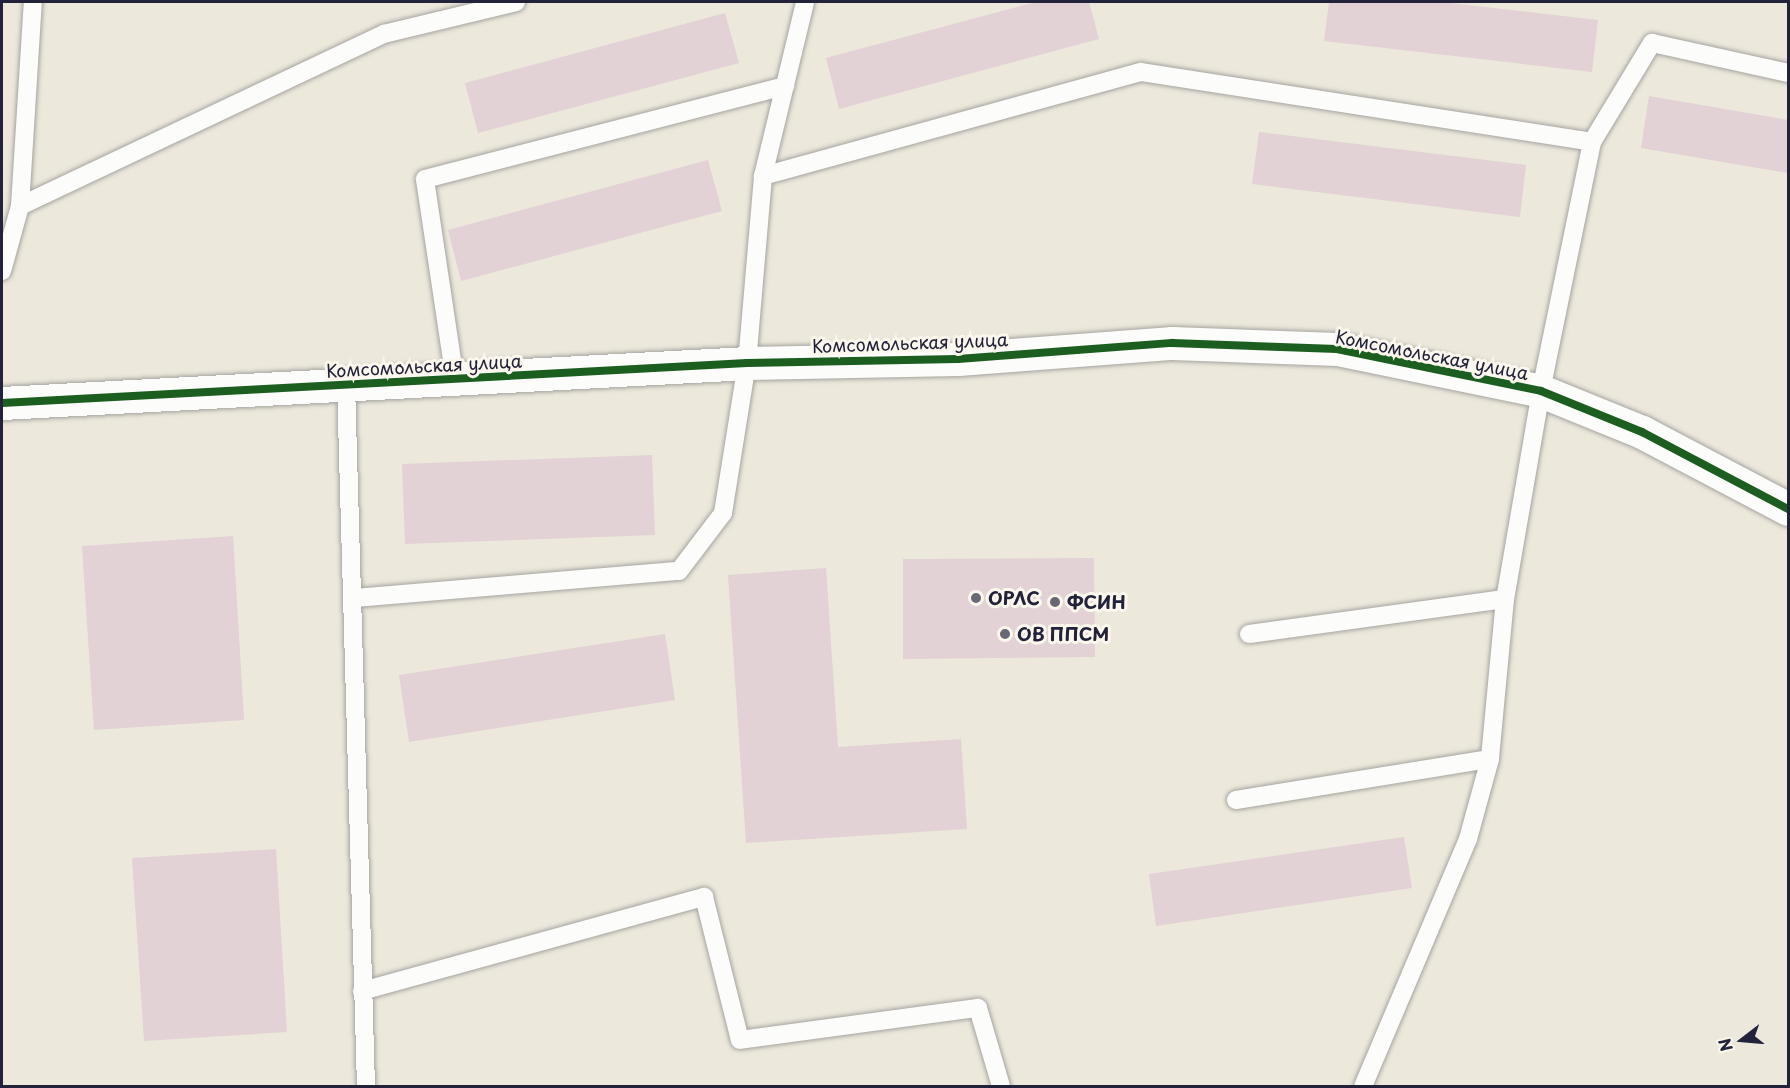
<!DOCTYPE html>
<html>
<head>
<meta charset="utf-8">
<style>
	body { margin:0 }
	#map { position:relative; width:1790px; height:1088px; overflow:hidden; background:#ece8dc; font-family:"Playpen Sans",sans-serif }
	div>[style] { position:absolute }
	.building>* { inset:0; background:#e2d1d5 }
	.roads { filter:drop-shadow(0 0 2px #a6a4a0) drop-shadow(0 0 2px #a6a4a0) }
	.lane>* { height:18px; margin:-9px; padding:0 9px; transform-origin:9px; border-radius:9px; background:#fcfcfa }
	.street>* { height:33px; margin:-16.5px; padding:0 16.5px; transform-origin:16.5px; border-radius:16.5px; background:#fcfcfa }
	.cycleway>* { height:8px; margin:-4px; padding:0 4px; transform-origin:4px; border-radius:4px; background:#1b5e20 }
	.dots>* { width:16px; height:16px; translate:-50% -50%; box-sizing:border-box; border:3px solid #fbf7ec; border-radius:50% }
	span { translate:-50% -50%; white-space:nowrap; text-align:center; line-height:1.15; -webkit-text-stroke:6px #fbf7ec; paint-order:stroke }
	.street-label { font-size:18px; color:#22223b }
	.poi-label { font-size:18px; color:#22223b; font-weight:700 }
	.left { translate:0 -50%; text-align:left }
	.frame { position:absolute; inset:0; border:3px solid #22223b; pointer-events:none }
	.north { position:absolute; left:1712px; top:1010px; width:60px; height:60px; -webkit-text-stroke:4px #fbf7ec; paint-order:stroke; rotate:254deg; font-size:16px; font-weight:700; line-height:24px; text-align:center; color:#22223b }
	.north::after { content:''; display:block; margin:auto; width:21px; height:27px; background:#22223b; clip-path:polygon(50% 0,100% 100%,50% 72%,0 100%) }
</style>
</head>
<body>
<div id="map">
	<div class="building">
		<i style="clip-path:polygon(1036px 2px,1089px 2px,1099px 39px,839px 109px,826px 58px)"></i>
		<i style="clip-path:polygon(1329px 2px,1442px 2px,1598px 20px,1592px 72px,1324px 41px)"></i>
		<i style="clip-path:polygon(725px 13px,739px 63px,478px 133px,465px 83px)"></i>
		<i style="clip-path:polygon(1649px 96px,1788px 120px,1788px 173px,1641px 148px)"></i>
		<i style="clip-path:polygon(1259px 132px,1526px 165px,1520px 217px,1252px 184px)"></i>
		<i style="clip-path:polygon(708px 160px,722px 211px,461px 281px,448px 230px)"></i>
		<i style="clip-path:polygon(652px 455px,655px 535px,405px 544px,402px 464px)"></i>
		<i style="clip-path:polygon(233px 536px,244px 720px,94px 730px,82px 546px)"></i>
		<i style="clip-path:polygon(1094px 558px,1095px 657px,903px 659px,903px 559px)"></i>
		<i style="clip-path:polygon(826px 568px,838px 747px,961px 739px,967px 829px,746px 843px,728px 575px)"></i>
		<i style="clip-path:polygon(665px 634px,675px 700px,409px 742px,399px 675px)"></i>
		<i style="clip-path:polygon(1404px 837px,1412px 888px,1156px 926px,1149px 874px)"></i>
		<i style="clip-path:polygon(276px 849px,287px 1032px,144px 1041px,132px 858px)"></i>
	</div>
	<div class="roads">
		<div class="lane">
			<i style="left:1592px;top:142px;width:116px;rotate:-58.8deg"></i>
			<i style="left:1652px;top:43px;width:139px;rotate:12.4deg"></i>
			<i style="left:763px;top:176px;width:392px;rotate:-15.4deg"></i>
			<i style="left:1141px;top:72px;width:456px;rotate:8.8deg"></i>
			<i style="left:1592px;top:142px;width:254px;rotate:101.6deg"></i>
			<i style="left:1541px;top:391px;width:211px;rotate:99.8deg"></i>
			<i style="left:1505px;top:599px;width:161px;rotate:95.4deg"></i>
			<i style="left:1490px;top:759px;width:83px;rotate:105.4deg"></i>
			<i style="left:1468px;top:839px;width:268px;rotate:113deg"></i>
			<i style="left:20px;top:206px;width:403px;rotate:-25.3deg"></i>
			<i style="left:384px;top:34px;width:136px;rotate:-13.6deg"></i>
			<i style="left:2px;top:271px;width:67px;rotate:-74.5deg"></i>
			<i style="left:20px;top:206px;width:204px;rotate:-86.4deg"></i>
			<i style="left:455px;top:380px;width:203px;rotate:-98.5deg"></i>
			<i style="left:425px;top:179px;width:372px;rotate:-14.5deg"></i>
			<i style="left:346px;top:384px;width:702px;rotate:88.37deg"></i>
			<i style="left:355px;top:598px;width:325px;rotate:-4.8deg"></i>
			<i style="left:679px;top:571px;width:73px;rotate:-52.8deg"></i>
			<i style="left:723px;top:513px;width:152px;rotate:-80.9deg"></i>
			<i style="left:747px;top:363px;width:188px;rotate:-85.1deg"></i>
			<i style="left:763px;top:176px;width:179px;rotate:-76.4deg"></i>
			<i style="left:1249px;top:634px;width:258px;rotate:-7.8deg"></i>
			<i style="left:1236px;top:800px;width:257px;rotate:-9.2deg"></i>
			<i style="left:362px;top:991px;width:355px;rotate:-15.4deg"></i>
			<i style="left:704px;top:897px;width:147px;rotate:75.9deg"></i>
			<i style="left:740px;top:1040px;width:240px;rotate:-7.7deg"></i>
			<i style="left:978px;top:1008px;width:81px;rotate:73.6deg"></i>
		</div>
		<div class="street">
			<i style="left:2px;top:403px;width:746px;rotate:-3.07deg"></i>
			<i style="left:747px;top:363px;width:211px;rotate:-1.1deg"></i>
			<i style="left:958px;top:359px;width:215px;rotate:-4.3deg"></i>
			<i style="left:1172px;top:343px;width:165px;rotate:2.1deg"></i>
			<i style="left:1337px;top:349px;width:208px;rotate:11.6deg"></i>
			<i style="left:1541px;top:391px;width:109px;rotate:22.1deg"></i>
			<i style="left:1642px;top:432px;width:165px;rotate:27.8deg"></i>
		</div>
	</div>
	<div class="cycleway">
		<i style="left:2px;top:403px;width:746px;rotate:-3.07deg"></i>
		<i style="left:747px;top:363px;width:211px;rotate:-1.1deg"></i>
		<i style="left:958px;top:359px;width:215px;rotate:-4.3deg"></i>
		<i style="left:1172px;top:343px;width:165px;rotate:2.1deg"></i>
		<i style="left:1337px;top:349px;width:208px;rotate:11.6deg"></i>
		<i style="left:1541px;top:391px;width:109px;rotate:22.1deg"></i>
		<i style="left:1642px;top:432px;width:165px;rotate:27.8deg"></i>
	</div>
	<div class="dots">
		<i style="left:976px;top:598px;background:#696773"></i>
		<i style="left:1055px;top:602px;background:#696773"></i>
		<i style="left:1005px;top:634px;background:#696773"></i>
	</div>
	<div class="street-label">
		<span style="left:910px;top:343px;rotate:-2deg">Комсомольская улица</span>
		<span style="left:1432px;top:355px;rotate:11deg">Комсомольская улица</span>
		<span style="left:424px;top:366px;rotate:-3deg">Комсомольская улица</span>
	</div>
	<div class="poi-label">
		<span class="left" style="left:988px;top:598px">ОРЛС</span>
		<span class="left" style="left:1067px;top:602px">ФСИН</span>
		<span class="left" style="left:1017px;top:634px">ОВ ППСМ</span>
	</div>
	<div class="frame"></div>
	<div class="north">N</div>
</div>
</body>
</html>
